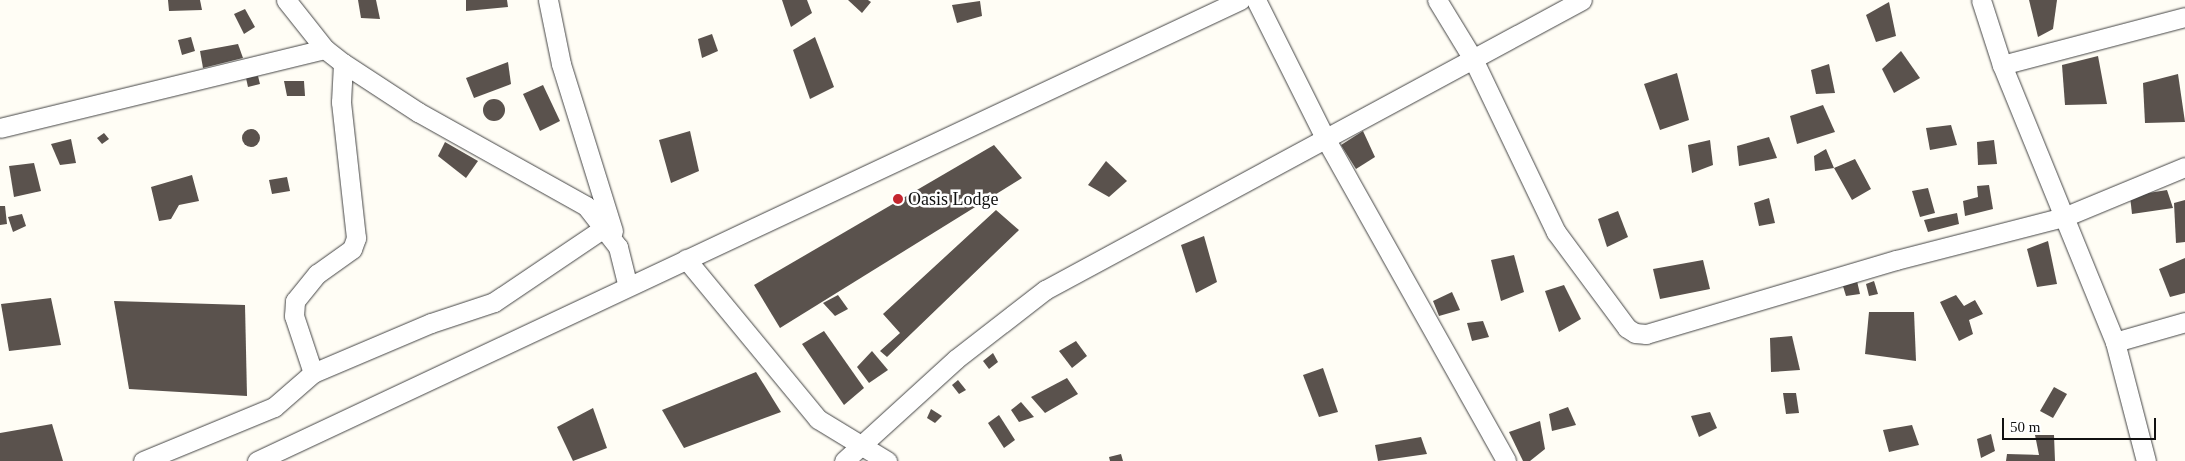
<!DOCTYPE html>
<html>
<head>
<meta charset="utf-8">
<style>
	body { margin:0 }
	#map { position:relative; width:2185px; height:461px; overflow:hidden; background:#fffdf5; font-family:Georgia,serif }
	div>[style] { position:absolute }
	.building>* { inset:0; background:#5a524d }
	.round { border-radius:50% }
	.roads { filter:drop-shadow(0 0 1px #444) drop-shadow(0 0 1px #444) }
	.street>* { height:19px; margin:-9.5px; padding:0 9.5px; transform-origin:9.5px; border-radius:9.5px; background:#fff }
	.dots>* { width:14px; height:14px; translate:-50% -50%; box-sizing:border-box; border:2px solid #fff; border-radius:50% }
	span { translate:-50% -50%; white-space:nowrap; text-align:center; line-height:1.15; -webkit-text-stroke:5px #fff; paint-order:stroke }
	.poi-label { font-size:18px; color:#111 }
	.left { translate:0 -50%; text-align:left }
	.scale { position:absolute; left:2002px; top:418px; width:154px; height:22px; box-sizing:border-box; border:2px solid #111; border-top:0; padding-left:6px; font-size:15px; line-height:18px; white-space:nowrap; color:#111; -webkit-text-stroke:4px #fff; paint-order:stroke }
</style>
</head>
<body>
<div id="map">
	<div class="building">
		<i style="clip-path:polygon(168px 0,200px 0,202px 10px,169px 11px)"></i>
		<i style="clip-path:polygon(358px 0,376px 0,380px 19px,361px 18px)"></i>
		<i style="clip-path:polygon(466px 0,507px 0,508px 7px,466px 11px)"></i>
		<i style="clip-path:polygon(782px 0,807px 0,812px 13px,791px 27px)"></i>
		<i style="clip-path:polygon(848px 0,868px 0,871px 2px,862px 13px)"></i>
		<i style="clip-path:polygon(2029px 0,2057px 0,2053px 29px,2038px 37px)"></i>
		<i style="clip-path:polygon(980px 1px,982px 16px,957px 23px,952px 5px)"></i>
		<i style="clip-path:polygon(1889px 2px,1896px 36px,1876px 42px,1866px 15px)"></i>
		<i style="clip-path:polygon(245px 9px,255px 27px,244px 34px,234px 14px)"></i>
		<i style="clip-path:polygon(712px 34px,718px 51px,702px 58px,698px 39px)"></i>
		<i style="clip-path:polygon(191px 37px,195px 51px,182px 55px,178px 40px)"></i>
		<i style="clip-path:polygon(815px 37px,834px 87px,810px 99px,793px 50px)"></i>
		<i style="clip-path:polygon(238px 44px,243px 58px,203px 68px,200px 51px)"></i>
		<i style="clip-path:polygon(1901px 51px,1920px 78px,1894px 93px,1882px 69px)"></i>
		<i style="clip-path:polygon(2098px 56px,2107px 104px,2065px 105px,2062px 65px)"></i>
		<i style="clip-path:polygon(508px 62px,511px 84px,474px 98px,466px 78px)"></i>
		<i style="clip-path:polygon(1829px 64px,1835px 93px,1816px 94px,1811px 70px)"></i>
		<i style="clip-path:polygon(1677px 73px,1689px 120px,1660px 130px,1644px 84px)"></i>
		<i style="clip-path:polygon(2178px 74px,2185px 122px,2145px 123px,2143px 83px)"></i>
		<i style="clip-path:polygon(258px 76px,260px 84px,248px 87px,246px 78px)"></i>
		<i style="clip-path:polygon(284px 81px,304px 81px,305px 96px,287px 96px)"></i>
		<i style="clip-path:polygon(543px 85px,560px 121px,540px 131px,523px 94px)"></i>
		<i class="round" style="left:483px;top:99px;width:22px;height:22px"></i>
		<i style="clip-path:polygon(1823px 105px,1835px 132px,1797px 144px,1790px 116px)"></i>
		<i style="clip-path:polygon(1951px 125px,1957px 145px,1930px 150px,1926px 128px)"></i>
		<i class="round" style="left:242px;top:129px;width:18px;height:18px"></i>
		<i style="clip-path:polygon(690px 131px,699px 171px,671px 183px,659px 140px)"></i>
		<i style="clip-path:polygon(1363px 131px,1375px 157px,1356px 169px,1341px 145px)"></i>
		<i style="clip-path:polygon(104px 133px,109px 139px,102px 144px,97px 138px)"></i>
		<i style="clip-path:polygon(1769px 137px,1777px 158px,1739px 166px,1737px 146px)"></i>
		<i style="clip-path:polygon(71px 139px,76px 163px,60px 165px,51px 144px)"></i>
		<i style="clip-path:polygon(1710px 140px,1713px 165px,1692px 173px,1688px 145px)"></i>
		<i style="clip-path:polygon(1994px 140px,1997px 164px,1978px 165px,1977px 142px)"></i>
		<i style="clip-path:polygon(445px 142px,478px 161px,466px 178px,438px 156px)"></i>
		<i style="clip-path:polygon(994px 145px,1022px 178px,780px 328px,754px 285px)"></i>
		<i style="clip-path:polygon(1826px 149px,1834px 168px,1855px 159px,1871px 189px,1852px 200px,1834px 168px,1815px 171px,1814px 156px)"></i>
		<i style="clip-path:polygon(1106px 161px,1127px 181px,1109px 197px,1088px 185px)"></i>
		<i style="clip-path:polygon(34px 163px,41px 191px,14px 197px,9px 166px)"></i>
		<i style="clip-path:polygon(192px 175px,199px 201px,179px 205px,171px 219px,159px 221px,151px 187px)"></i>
		<i style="clip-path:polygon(287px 177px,290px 191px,272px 194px,269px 180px)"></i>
		<i style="clip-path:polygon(1989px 185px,1993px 209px,1965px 216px,1963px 201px,1978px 197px,1977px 186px)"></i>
		<i style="clip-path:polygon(1928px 188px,1935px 213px,1920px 217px,1912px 191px)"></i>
		<i style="clip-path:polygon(2167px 190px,2173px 208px,2132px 214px,2130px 196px)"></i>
		<i style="clip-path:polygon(1769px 198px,1775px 223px,1759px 226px,1754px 203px)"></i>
		<i style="clip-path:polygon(2185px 200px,2185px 242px,2176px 243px,2174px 203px)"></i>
		<i style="clip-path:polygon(0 206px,5px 206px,7px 224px,0 225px)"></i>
		<i style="clip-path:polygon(996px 210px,1019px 230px,887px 357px,880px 351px,900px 333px,883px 314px)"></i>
		<i style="clip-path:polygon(1618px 211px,1628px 237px,1607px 247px,1598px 219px)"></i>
		<i style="clip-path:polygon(1957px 213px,1959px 224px,1928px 232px,1924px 220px)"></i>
		<i style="clip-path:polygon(22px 214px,26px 226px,13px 232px,8px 217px)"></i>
		<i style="clip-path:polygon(1204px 236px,1217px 282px,1196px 293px,1181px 245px)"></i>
		<i style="clip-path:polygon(2048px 241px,2057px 284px,2037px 287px,2027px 249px)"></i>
		<i style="clip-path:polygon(1514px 255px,1524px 292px,1501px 301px,1491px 260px)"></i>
		<i style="clip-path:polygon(2185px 258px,2185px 293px,2170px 297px,2159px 269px)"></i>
		<i style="clip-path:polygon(1703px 260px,1710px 289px,1660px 299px,1653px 269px)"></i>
		<i style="clip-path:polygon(1857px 281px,1860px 294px,1846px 296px,1842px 283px)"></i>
		<i style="clip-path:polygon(1874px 281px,1878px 294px,1869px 296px,1866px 284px)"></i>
		<i style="clip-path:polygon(1564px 285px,1581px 319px,1559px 332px,1545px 291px)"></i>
		<i style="clip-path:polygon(1452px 292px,1460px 310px,1439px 316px,1433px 301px)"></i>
		<i style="clip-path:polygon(838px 295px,848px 309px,835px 316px,823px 303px)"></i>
		<i style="clip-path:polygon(1956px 295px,1964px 306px,1975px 300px,1983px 314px,1969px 320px,1973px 334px,1959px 341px,1940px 302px)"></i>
		<i style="clip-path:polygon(51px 298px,61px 345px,9px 351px,1px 304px)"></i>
		<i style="clip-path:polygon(114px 301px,245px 305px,247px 396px,129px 389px)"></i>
		<i style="clip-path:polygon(1869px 312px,1914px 312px,1916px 361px,1865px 354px)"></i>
		<i style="clip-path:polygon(1483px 321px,1489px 337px,1472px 341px,1467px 323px)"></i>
		<i style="clip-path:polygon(824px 331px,864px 388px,844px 405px,802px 344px)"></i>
		<i style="clip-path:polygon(1792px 336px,1800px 370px,1771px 372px,1770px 338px)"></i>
		<i style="clip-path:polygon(1076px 341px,1087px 356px,1072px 368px,1059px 351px)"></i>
		<i style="clip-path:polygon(872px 351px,888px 370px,869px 383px,857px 367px)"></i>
		<i style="clip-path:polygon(993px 353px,998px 362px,989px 369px,983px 361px)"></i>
		<i style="clip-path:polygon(1323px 368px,1338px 412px,1319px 417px,1303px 375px)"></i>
		<i style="clip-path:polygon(756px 372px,781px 412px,684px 448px,662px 410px)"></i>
		<i style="clip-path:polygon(1067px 378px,1078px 394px,1045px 413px,1031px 397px)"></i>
		<i style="clip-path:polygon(958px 380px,966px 390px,959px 394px,952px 385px)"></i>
		<i style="clip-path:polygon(2054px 387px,2067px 394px,2053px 418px,2040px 411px)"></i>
		<i style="clip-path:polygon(1783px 393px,1796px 393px,1799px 413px,1786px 414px)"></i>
		<i style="clip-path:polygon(1021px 402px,1034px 417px,1019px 422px,1011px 410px)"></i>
		<i style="clip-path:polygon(1568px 407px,1576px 425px,1552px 431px,1549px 414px)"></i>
		<i style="clip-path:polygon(593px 408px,607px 448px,573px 461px,557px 427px)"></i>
		<i style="clip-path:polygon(931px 409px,942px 416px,935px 423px,927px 418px)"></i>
		<i style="clip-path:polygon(1710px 412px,1717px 428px,1699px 437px,1691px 416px)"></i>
		<i style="clip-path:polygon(999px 415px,1015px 440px,1004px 448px,988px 423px)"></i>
		<i style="clip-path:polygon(1540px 421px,1545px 449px,1530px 461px,1523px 461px,1509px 432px)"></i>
		<i style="clip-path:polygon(52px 424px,63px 461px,0 461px,0 433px)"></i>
		<i style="clip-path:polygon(1912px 425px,1919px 445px,1889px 452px,1883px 430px)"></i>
		<i style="clip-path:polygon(1991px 434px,1995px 451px,1981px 458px,1977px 439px)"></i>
		<i style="clip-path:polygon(2035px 435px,2054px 435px,2055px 461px,2006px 461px,2007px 454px,2039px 455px)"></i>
		<i style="clip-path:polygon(1421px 437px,1427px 454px,1378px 461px,1375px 445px)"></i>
		<i style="clip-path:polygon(1121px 454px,1123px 461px,1110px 461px,1109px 457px)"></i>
	</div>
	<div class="roads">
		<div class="street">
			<i style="left:286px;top:0;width:63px;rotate:51.5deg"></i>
			<i style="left:325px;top:49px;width:23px;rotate:38deg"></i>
			<i style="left:343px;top:63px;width:90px;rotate:33.2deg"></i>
			<i style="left:418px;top:112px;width:193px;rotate:29.2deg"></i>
			<i style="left:586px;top:206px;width:52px;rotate:52deg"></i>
			<i style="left:618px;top:247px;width:38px;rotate:76deg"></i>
			<i style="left:548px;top:0;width:65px;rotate:78.5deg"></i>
			<i style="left:561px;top:64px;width:175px;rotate:72.7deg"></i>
			<i style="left:1256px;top:0;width:154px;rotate:63.4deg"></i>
			<i style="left:1325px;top:138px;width:370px;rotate:60.7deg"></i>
			<i style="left:1437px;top:0;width:69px;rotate:58.6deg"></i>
			<i style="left:1473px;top:59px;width:192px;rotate:64.4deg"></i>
			<i style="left:1556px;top:232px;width:119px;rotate:53.5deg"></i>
			<i style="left:1627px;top:328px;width:9px;rotate:32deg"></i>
			<i style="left:1635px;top:333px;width:11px;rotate:5deg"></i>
			<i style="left:1646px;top:334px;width:261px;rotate:-16.5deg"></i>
			<i style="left:1896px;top:260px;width:173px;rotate:-14.4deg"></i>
			<i style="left:2064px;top:217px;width:131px;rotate:-22.5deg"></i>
			<i style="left:1981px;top:0;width:68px;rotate:72.1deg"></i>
			<i style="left:2002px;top:65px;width:299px;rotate:67.8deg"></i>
			<i style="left:2115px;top:342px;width:123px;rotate:75.4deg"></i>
			<i style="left:2002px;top:65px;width:189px;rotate:-14.7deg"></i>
			<i style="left:0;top:128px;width:334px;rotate:-13.7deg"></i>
			<i style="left:686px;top:259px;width:207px;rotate:50.5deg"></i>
			<i style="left:818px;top:419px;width:81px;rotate:31.3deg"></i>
			<i style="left:2115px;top:342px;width:73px;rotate:-15.9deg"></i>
			<i style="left:313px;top:373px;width:60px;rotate:-108.4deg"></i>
			<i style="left:294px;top:316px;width:15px;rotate:-86deg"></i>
			<i style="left:295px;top:301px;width:35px;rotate:-51deg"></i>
			<i style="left:317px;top:274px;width:43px;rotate:-35.5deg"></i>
			<i style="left:352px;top:249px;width:12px;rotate:-70deg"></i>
			<i style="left:356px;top:238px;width:137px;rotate:-96.3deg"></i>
			<i style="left:341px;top:102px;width:39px;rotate:-87deg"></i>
			<i style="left:143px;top:461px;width:142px;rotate:-22.4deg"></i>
			<i style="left:274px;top:407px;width:52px;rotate:-41.1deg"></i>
			<i style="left:313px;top:373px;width:128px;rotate:-23deg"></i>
			<i style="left:431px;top:323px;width:66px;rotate:-18.4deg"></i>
			<i style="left:494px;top:302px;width:134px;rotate:-34deg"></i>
			<i style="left:257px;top:461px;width:1086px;rotate:-25.13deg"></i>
			<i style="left:844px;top:461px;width:151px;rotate:-42.3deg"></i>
			<i style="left:956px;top:359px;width:113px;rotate:-37.8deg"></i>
			<i style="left:1045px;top:290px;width:610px;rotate:-28.37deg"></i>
		</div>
	</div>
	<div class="dots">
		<i style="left:898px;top:199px;background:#c4262e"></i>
	</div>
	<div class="poi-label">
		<span class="left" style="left:908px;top:199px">Oasis Lodge</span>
	</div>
	<div class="scale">50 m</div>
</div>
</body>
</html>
